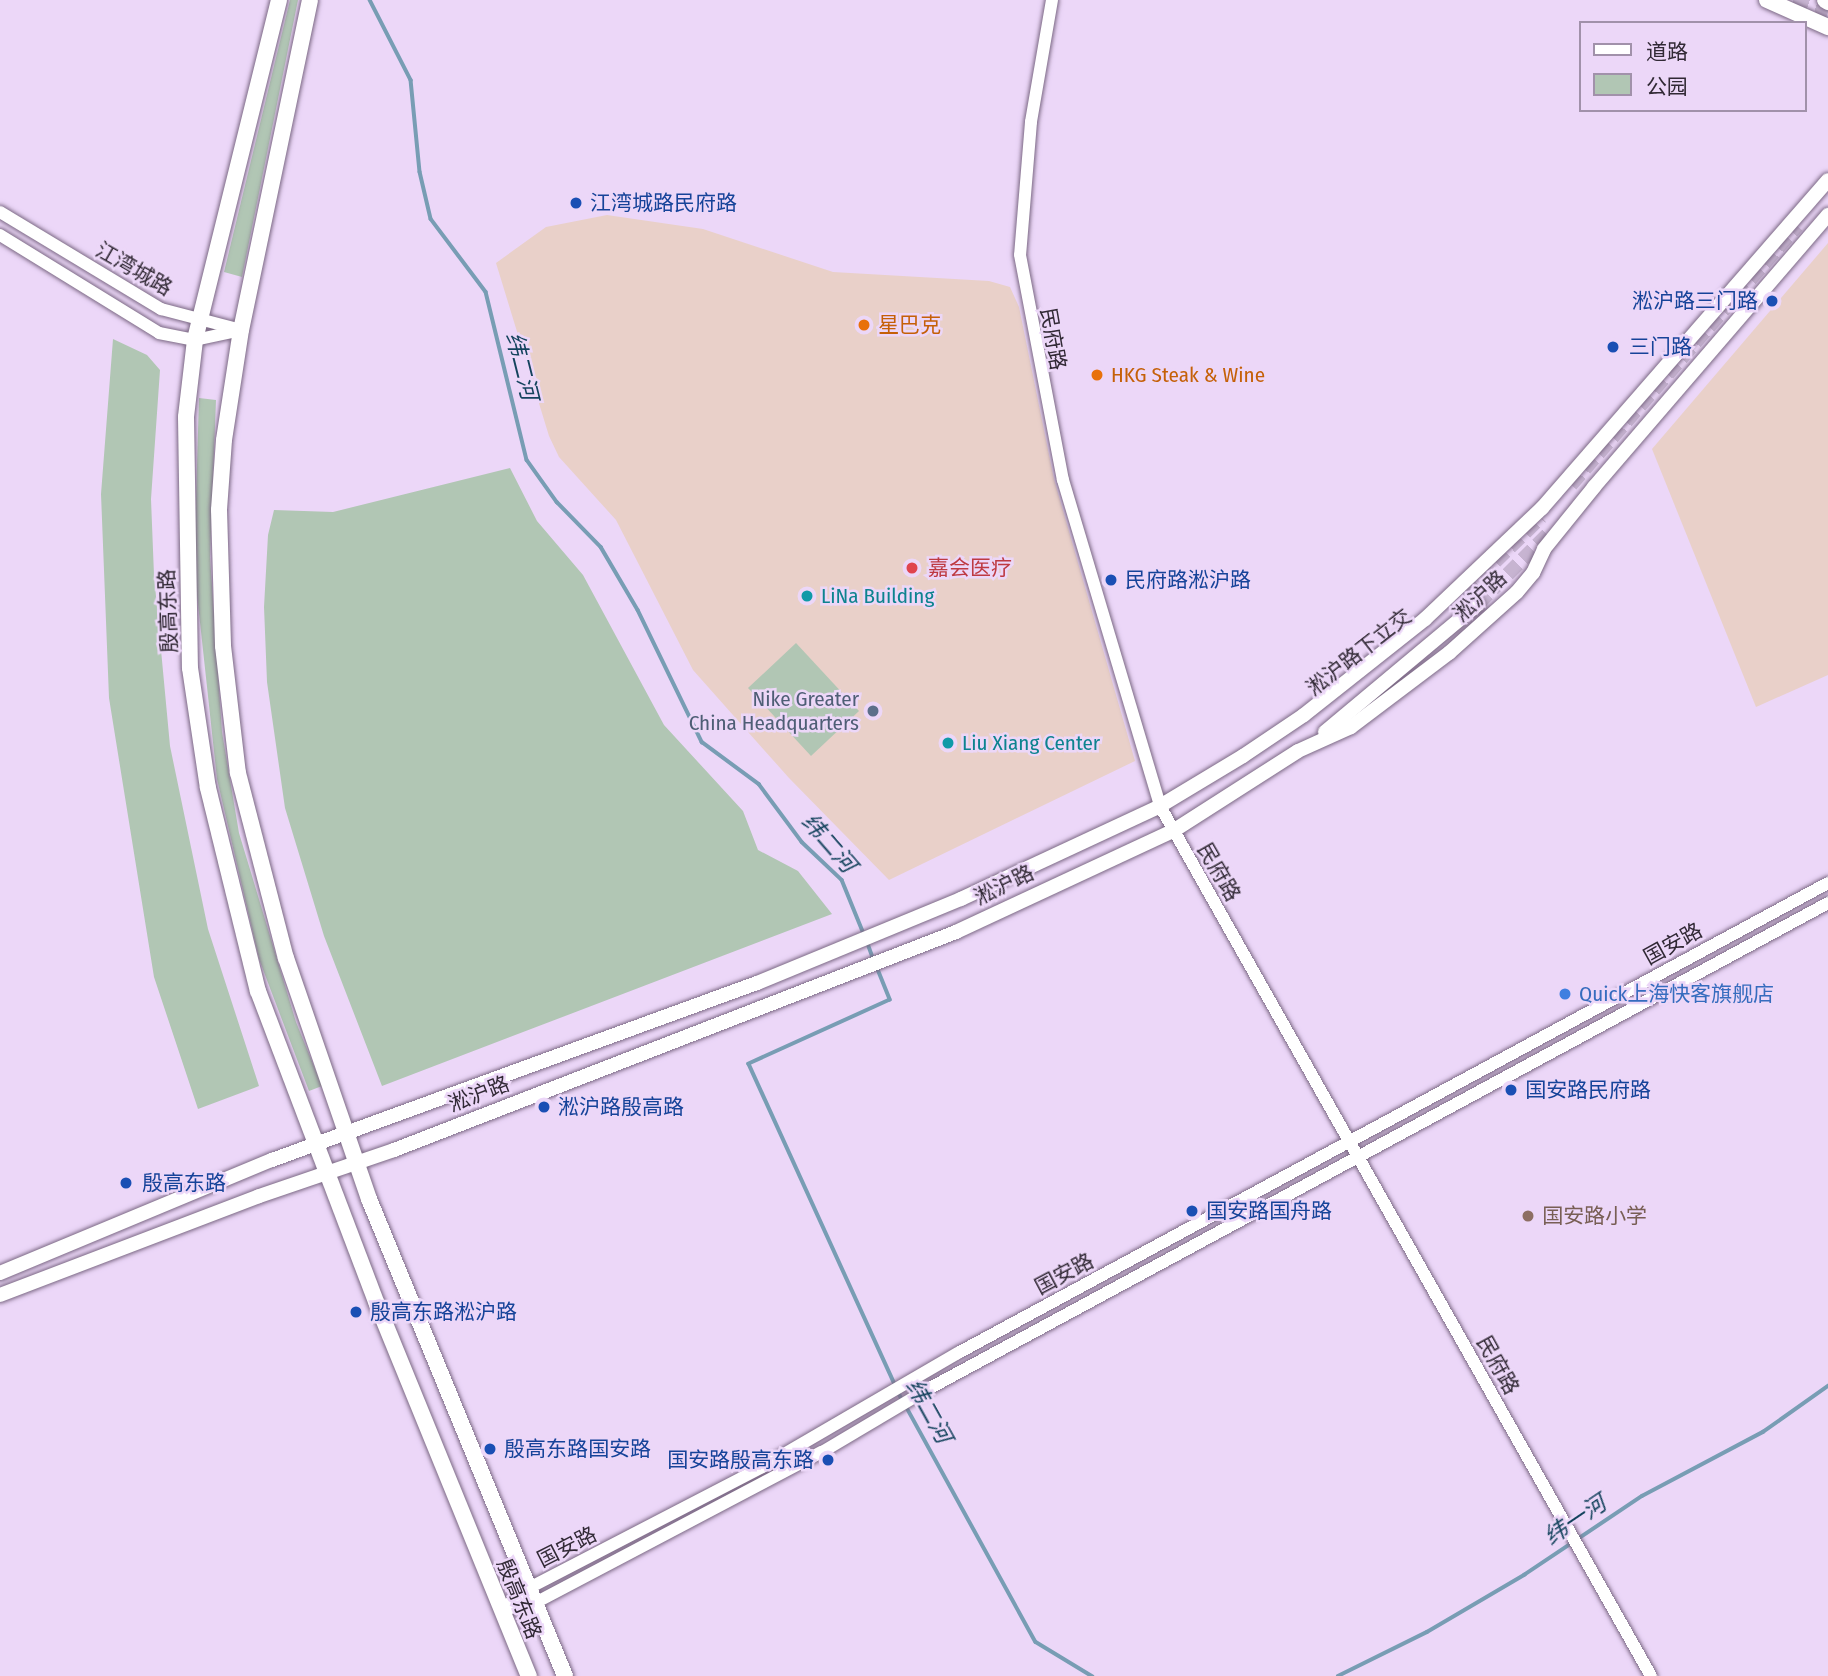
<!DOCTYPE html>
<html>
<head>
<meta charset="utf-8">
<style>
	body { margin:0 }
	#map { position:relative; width:1828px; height:1676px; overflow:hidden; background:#ecd7f8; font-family:"Fira Sans Condensed","Noto Sans SC",sans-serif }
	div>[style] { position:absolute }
	.commercial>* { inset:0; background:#e9d0c9 }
	.green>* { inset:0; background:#b1c6b4 }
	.stream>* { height:3.5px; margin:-1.75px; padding:0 1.75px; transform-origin:1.75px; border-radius:1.75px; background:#789db4 }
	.secondary-tunnel>* { height:14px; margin-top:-7px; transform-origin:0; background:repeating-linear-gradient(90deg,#c7b4d1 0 14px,transparent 0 21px) }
	.primary-tunnel>* { height:16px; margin-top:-8px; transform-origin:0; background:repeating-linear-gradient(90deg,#c7b4d1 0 16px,transparent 0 24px) }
	.roads { filter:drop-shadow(0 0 2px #7b6884) drop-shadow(0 0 2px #7b6884) }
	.tertiary>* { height:12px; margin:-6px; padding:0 6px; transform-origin:6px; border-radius:6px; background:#fff }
	.secondary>* { height:14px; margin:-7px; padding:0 7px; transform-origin:7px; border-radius:7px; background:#fff }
	.primary>* { height:16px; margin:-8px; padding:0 8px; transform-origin:8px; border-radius:8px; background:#fff }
	.dots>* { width:19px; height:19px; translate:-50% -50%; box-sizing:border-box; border:4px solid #ecd7f8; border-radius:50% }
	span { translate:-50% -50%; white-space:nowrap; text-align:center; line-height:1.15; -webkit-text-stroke:5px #ecd7f8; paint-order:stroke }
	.transit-label { font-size:21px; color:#164399 }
	.left { translate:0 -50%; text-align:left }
	.right { translate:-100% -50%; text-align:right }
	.street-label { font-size:21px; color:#312935 }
	.food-label { font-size:21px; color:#c56008 }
	.health-label { font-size:21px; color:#be3a42 }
	.culture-label { font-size:21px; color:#0d838f }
	.service-label { font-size:21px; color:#4e5e75 }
	.shop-label { font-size:21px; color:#366cbe }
	.education-label { font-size:21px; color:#785e54 }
	.water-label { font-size:23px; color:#14435d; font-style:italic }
	.legend { position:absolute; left:1579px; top:21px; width:228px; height:91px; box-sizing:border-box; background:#ecd7f8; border:2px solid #a191aa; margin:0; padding:9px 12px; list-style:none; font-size:21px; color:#312935 }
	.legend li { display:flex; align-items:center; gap:14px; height:35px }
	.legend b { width:35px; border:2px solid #a191aa }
</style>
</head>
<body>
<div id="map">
	<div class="commercial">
		<i style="clip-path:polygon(607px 215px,703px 229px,833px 272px,989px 281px,1010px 287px,1019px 307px,1054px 479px,1135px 761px,889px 880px,789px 778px,693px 670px,616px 520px,559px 457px,549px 436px,496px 263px,546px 227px)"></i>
		<i style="clip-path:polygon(1828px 243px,1828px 675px,1756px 707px,1652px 449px)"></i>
	</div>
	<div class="green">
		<i style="clip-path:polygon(290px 0,298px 0,242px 277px,224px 272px)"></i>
		<i style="clip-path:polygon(113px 339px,147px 355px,160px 370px,151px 499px,154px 575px,170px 746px,208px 929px,259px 1086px,198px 1109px,154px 977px,109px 698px,101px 494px)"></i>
		<i style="clip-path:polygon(199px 398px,216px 400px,210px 557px,222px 732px,239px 833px,296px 1022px,322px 1086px,309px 1091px,259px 959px,217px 779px,194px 567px)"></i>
		<i style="clip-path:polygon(510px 468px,537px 521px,583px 575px,664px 725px,743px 811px,758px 850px,798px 871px,832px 914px,382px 1086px,324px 936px,285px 808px,267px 682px,264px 607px,268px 535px,274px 510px,333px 512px)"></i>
		<i style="clip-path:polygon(796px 643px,859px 711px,811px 756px,748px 688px)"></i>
	</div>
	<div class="stream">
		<i style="left:370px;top:0;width:90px;rotate:62.9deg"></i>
		<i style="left:411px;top:80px;width:92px;rotate:84.4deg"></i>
		<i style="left:420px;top:172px;width:48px;rotate:76.8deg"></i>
		<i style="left:431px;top:219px;width:91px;rotate:53deg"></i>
		<i style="left:486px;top:292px;width:173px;rotate:76.3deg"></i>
		<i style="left:527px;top:460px;width:52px;rotate:54.5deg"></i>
		<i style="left:557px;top:502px;width:63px;rotate:45.6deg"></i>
		<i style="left:601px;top:547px;width:73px;rotate:59.6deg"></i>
		<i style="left:638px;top:610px;width:147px;rotate:64.1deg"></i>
		<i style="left:702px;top:742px;width:71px;rotate:36.4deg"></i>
		<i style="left:759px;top:784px;width:72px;rotate:53.4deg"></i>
		<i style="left:802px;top:842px;width:55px;rotate:43.5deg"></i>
		<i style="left:842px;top:880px;width:58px;rotate:67.8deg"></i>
		<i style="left:867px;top:941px;width:20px;rotate:70deg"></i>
		<i style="left:877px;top:967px;width:35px;rotate:68deg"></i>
		<i style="left:890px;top:1000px;width:155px;rotate:155.6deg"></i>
		<i style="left:749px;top:1064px;width:368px;rotate:65.5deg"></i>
		<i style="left:906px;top:1406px;width:269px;rotate:61.2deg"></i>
		<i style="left:1036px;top:1642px;width:66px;rotate:31.3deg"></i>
		<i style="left:1338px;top:1676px;width:99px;rotate:-26.3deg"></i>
		<i style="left:1427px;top:1632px;width:113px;rotate:-30.4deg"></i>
		<i style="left:1524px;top:1575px;width:142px;rotate:-33.8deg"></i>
		<i style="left:1642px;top:1496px;width:137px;rotate:-27.9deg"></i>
		<i style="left:1763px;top:1432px;width:80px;rotate:-35.3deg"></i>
	</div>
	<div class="secondary-tunnel">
		<i style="left:1571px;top:485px;width:344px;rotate:-48.9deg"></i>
		<i style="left:1465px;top:591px;width:106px;rotate:-44.2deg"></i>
		<i style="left:1478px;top:604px;width:103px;rotate:-45deg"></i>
	</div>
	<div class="primary-tunnel">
		<i style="left:1793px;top:0;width:37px;rotate:17deg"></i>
	</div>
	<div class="roads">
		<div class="tertiary">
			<i style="left:1052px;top:0;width:124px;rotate:99.8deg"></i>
			<i style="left:1031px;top:122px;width:133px;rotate:94.7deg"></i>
			<i style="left:1020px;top:255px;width:229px;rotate:79.2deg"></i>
			<i style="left:1063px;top:480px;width:340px;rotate:73.4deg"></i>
			<i style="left:1160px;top:806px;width:999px;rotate:60.56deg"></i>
			<i style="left:0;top:212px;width:188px;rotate:31.1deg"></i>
			<i style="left:161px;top:309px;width:83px;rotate:14.7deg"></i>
			<i style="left:0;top:235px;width:187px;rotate:31.6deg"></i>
			<i style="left:159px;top:333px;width:37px;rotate:11deg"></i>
			<i style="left:195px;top:340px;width:43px;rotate:-12.1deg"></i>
			<i style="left:505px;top:1609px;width:31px;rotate:-11deg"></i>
			<i style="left:535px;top:1603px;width:324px;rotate:-27.8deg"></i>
			<i style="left:822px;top:1452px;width:126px;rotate:-30.7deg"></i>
			<i style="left:930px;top:1388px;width:1021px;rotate:-28.37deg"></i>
			<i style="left:501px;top:1610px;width:36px;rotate:-38deg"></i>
			<i style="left:529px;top:1588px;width:263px;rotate:-27.4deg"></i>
			<i style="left:762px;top:1467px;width:227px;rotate:-30.2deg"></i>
			<i style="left:958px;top:1353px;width:989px;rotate:-28.38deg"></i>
		</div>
		<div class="secondary">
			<i style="left:1325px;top:732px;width:199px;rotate:-39.9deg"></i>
			<i style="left:0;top:1273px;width:295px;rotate:-22.6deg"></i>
			<i style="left:272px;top:1160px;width:516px;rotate:-20.05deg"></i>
			<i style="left:757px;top:983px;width:221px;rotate:-22.4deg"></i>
			<i style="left:961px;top:899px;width:220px;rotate:-25deg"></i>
			<i style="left:1160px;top:806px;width:97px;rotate:-31.1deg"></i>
			<i style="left:1243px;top:756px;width:73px;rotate:-33.9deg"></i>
			<i style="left:1304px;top:715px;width:154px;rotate:-38.4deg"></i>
			<i style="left:1425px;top:619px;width:161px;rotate:-43.5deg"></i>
			<i style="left:1542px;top:508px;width:435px;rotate:-48.9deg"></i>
			<i style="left:0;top:1295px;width:277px;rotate:-20.9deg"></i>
			<i style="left:259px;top:1196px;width:143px;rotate:-18.8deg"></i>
			<i style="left:394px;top:1150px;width:603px;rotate:-21.2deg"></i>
			<i style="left:956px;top:932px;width:239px;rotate:-25deg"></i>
			<i style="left:1173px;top:831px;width:148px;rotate:-32.6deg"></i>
			<i style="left:1298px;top:751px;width:58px;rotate:-24.4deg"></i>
			<i style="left:1351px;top:727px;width:123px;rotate:-37.1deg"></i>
			<i style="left:1449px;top:653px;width:91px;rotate:-41.9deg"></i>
			<i style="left:1517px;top:592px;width:25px;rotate:-50deg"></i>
			<i style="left:1533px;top:573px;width:26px;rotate:-65deg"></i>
			<i style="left:1544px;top:549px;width:80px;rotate:-51.1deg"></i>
			<i style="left:1594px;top:487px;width:359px;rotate:-49.3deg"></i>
		</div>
		<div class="primary">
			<i style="left:279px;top:0;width:350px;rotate:103.9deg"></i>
			<i style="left:195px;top:340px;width:78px;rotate:96.7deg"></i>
			<i style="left:186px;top:417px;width:251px;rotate:89.1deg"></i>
			<i style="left:190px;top:668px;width:121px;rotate:81.5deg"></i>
			<i style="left:208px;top:788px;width:209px;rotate:76.2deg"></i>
			<i style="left:258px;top:991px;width:335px;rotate:69.2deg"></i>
			<i style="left:377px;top:1304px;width:402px;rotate:67.8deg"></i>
			<i style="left:310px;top:0;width:337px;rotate:101.8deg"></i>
			<i style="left:241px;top:330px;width:111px;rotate:98.8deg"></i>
			<i style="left:224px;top:440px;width:70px;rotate:94.1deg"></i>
			<i style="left:219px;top:510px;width:136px;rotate:88.3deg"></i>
			<i style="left:223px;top:646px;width:128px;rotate:83.3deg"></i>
			<i style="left:238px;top:773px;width:191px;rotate:75.5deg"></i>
			<i style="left:286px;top:958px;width:255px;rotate:71deg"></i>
			<i style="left:369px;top:1199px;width:516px;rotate:67.66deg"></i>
			<i style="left:1767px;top:0;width:67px;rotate:23.9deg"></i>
			<i style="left:1825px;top:0;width:4px;rotate:34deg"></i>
		</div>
	</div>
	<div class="dots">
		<i style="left:576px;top:203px;background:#1a4fb4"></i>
		<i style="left:1772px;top:301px;background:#1a4fb4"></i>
		<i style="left:864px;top:325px;background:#e8710a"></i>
		<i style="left:1613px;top:347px;background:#1a4fb4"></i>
		<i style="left:1097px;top:375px;background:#e8710a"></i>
		<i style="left:912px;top:568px;background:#e0444e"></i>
		<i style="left:1111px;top:580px;background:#1a4fb4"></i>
		<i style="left:807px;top:596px;background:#0f9aa8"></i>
		<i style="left:873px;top:711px;background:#5c6f8a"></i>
		<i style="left:948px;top:743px;background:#0f9aa8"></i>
		<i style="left:1565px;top:994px;background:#3f7fe0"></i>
		<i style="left:1511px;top:1090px;background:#1a4fb4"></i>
		<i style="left:544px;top:1107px;background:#1a4fb4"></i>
		<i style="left:126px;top:1183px;background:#1a4fb4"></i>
		<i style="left:1192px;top:1211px;background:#1a4fb4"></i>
		<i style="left:1528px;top:1216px;background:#8d6e63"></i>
		<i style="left:356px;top:1312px;background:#1a4fb4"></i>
		<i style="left:490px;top:1449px;background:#1a4fb4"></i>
		<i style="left:828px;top:1460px;background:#1a4fb4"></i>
	</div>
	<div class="transit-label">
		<span class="left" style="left:590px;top:203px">江湾城路民府路</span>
		<span class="right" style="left:1758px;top:301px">淞沪路三门路</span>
		<span class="left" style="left:1629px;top:347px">三门路</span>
		<span class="left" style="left:1125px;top:580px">民府路淞沪路</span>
		<span class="left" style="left:1525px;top:1090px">国安路民府路</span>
		<span class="left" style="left:558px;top:1107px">淞沪路殷高路</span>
		<span class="left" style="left:142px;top:1183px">殷高东路</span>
		<span class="left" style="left:1206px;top:1211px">国安路国舟路</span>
		<span class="left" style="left:370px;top:1312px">殷高东路淞沪路</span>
		<span class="left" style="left:504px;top:1449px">殷高东路国安路</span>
		<span class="right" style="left:814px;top:1460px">国安路殷高东路</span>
	</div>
	<div class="street-label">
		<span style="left:134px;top:269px;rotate:30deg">江湾城路</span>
		<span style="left:1053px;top:339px;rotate:80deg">民府路</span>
		<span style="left:1480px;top:596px;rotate:-43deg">淞沪路</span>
		<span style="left:168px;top:611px;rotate:-92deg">殷高东路</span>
		<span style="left:1359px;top:652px;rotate:-38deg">淞沪路下立交</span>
		<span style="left:1219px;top:872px;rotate:60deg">民府路</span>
		<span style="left:1004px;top:885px;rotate:-26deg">淞沪路</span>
		<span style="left:1673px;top:944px;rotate:-29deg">国安路</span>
		<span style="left:479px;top:1094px;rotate:-21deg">淞沪路</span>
		<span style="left:1064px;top:1274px;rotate:-28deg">国安路</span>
		<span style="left:1498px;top:1365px;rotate:61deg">民府路</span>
		<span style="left:567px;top:1547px;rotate:-27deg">国安路</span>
		<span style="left:519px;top:1599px;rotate:68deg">殷高东路</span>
	</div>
	<div class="food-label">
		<span class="left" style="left:878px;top:325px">星巴克</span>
		<span class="left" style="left:1111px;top:375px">HKG Steak &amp; Wine</span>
	</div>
	<div class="health-label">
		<span class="left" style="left:928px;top:568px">嘉会医疗</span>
	</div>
	<div class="culture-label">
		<span class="left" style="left:821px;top:596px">LiNa Building</span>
		<span class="left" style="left:962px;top:743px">Liu Xiang Center</span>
	</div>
	<div class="service-label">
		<span class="right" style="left:859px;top:711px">Nike Greater<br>China Headquarters</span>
	</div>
	<div class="shop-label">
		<span class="left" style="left:1579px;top:994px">Quick上海快客旗舰店</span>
	</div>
	<div class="education-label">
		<span class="left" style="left:1542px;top:1216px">国安路小学</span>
	</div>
	<div class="water-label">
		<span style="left:522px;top:366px;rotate:76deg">纬二河</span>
		<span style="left:829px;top:843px;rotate:49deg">纬二河</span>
		<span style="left:929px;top:1411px;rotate:61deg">纬二河</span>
		<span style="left:1575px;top:1520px;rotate:-34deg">纬一河</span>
	</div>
	<ul class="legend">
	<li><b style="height:9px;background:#fff"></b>道路</li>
	<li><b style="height:19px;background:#b1c6b4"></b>公园</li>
	</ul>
</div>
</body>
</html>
